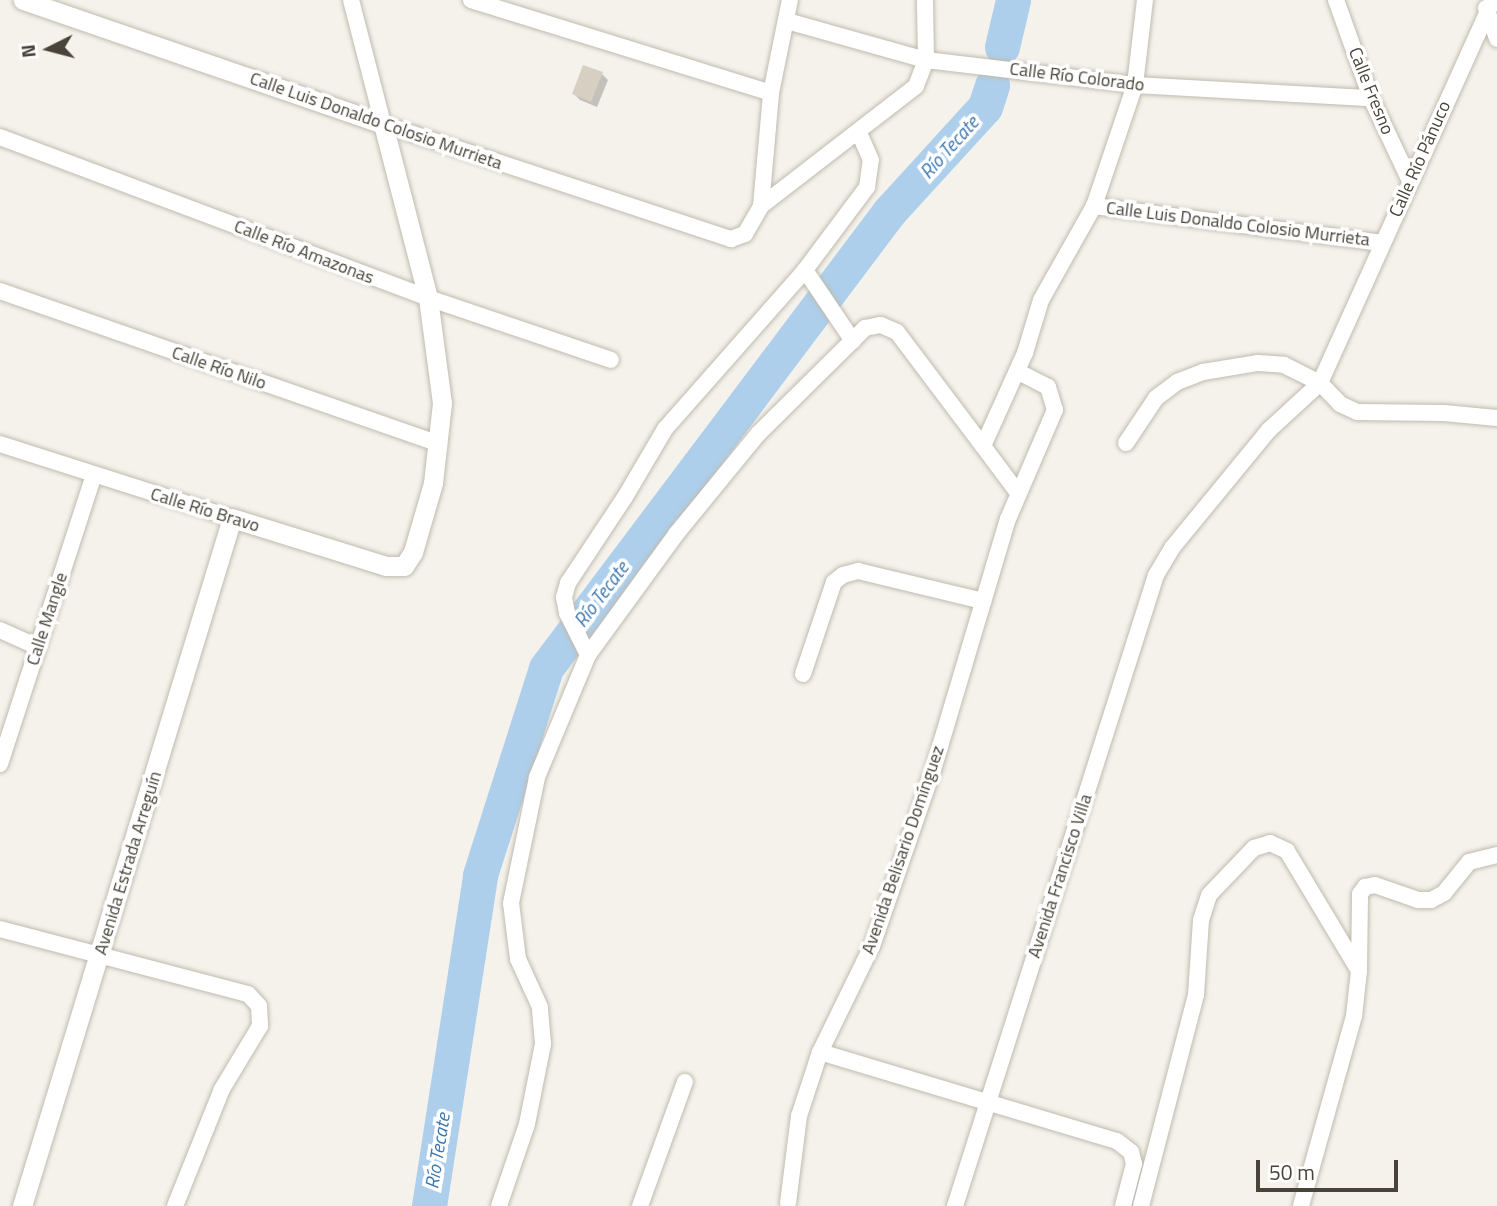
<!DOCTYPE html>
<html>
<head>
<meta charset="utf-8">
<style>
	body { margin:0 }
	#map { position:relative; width:1497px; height:1206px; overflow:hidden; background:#f5f2ec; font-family:"Titillium Web",sans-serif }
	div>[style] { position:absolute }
	.shadow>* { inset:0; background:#0003 }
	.river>* { height:35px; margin:-17.5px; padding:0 17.5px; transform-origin:17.5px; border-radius:17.5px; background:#adcfec }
	.building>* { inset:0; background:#d6cfc2 }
	.roads { filter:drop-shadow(0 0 2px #c0bbae) drop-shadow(0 0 2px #c0bbae) }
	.minor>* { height:16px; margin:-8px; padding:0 8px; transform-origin:8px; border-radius:8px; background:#fff }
	.tertiary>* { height:19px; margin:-9.5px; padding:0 9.5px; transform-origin:9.5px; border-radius:9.5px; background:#fff }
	span { translate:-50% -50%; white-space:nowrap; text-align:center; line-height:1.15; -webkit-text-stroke:7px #fff; paint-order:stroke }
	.street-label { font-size:18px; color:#49443a }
	.water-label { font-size:19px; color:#3976ae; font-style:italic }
	.north { position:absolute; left:14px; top:14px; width:70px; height:70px; -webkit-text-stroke:5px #fff; paint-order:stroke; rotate:264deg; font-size:19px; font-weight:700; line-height:28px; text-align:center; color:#49443a }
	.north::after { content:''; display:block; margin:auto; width:24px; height:32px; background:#49443a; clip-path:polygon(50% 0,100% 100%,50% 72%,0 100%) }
	.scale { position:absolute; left:1256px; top:1160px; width:142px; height:32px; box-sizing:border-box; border:4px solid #49443a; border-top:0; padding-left:9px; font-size:21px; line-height:24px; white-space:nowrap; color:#49443a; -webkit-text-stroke:5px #fff; paint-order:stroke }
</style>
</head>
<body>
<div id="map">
	<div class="shadow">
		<i style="clip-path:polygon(602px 74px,608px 80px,597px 107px,580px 100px,574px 94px)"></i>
	</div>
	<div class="river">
		<i style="left:1002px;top:47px;width:48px;rotate:-76.8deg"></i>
		<i style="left:429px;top:1206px;width:335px;rotate:-81.2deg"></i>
		<i style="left:480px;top:875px;width:217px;rotate:-72.3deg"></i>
		<i style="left:546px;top:668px;width:571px;rotate:-53.05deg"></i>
		<i style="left:889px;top:212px;width:142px;rotate:-47.6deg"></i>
		<i style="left:985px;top:107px;width:23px;rotate:-72deg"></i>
	</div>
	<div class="building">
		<i style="clip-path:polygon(583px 65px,603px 72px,591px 102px,572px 94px)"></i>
	</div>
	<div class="roads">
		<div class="minor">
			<i style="left:351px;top:0;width:128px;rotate:75.5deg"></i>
			<i style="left:383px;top:124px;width:367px;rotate:18.3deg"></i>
			<i style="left:731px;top:239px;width:15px;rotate:-20deg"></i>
			<i style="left:745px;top:234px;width:32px;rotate:-60deg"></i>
			<i style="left:761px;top:206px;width:113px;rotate:-84.9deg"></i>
			<i style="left:771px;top:93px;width:95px;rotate:-78.5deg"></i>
			<i style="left:471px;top:0;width:314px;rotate:17.2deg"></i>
			<i style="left:1336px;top:0;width:104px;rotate:70.3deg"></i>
			<i style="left:1371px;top:98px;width:92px;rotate:64.8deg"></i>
			<i style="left:1486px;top:8px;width:33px;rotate:70deg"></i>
			<i style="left:787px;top:21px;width:144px;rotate:15.7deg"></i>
			<i style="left:926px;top:60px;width:210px;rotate:6.8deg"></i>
			<i style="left:1135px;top:85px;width:236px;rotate:3.2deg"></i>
			<i style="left:0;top:137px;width:457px;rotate:20.6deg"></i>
			<i style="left:428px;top:298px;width:193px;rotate:18.7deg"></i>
			<i style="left:761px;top:206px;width:196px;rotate:-37.7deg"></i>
			<i style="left:916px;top:86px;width:28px;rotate:-69deg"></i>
			<i style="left:926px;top:60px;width:60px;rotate:-91deg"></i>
			<i style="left:1094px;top:206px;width:291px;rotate:7.3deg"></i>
			<i style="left:0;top:291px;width:465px;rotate:19.2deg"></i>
			<i style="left:853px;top:341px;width:86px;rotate:-124.1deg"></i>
			<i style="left:805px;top:270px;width:104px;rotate:-53.2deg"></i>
			<i style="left:867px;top:187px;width:27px;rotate:-82deg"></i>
			<i style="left:871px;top:160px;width:30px;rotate:-114deg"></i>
			<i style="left:1126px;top:443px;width:54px;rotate:-56.3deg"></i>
			<i style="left:1156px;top:398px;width:26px;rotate:-37deg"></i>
			<i style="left:1177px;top:382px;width:28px;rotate:-21deg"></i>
			<i style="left:1203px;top:372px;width:56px;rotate:-9.3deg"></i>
			<i style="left:1258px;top:363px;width:26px;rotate:4deg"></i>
			<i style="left:1284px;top:365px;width:40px;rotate:26.6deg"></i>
			<i style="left:1320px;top:383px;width:29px;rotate:46deg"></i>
			<i style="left:1340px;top:404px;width:19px;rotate:25deg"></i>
			<i style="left:1357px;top:412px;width:87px;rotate:0.7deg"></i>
			<i style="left:1444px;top:413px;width:53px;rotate:5.4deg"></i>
			<i style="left:0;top:444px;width:244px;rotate:17.7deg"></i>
			<i style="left:1018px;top:493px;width:59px;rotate:-126.7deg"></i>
			<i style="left:983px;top:446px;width:102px;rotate:-65.7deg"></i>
			<i style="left:1025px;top:353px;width:55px;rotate:-73.2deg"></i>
			<i style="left:1041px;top:300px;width:108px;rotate:-60.6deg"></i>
			<i style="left:1094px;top:206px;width:128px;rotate:-71.3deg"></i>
			<i style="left:1135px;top:85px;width:86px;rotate:-83.3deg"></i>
			<i style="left:0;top:630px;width:42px;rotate:24.1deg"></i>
			<i style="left:588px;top:655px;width:47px;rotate:-116.6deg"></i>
			<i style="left:567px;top:613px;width:16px;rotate:-101deg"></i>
			<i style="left:564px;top:597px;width:15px;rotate:-74deg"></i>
			<i style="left:568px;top:583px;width:103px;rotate:-56.5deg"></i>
			<i style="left:625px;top:497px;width:79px;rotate:-59.5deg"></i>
			<i style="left:665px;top:429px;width:212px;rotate:-48.6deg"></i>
			<i style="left:803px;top:674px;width:97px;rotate:-71.4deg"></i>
			<i style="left:834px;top:582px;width:11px;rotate:-38deg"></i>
			<i style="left:843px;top:575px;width:16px;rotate:-15deg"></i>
			<i style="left:858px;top:571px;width:129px;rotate:13.5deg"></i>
			<i style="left:0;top:764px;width:304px;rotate:-72deg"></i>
			<i style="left:0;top:929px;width:256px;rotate:14.7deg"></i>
			<i style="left:248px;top:994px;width:16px;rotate:47deg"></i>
			<i style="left:259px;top:1006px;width:20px;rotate:87deg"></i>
			<i style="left:260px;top:1026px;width:74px;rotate:121.1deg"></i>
			<i style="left:222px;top:1089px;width:126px;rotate:111.9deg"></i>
			<i style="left:1359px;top:969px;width:75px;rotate:-89.2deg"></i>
			<i style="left:1360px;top:894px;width:9px;rotate:-54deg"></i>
			<i style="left:1365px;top:887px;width:10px;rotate:-11deg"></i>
			<i style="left:1375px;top:885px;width:46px;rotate:19.2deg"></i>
			<i style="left:1418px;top:900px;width:13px"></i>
			<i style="left:1431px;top:900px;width:15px;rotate:-28deg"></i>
			<i style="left:1444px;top:893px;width:40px;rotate:-51deg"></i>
			<i style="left:1469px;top:862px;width:29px;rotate:-14deg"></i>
			<i style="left:820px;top:1052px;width:310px;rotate:16.7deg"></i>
			<i style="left:1117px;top:1141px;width:18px;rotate:38deg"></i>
			<i style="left:1131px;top:1152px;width:12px;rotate:76deg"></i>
			<i style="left:1134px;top:1164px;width:43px;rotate:104.7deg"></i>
			<i style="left:788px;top:1203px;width:88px;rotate:-82.8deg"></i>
			<i style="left:799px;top:1116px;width:67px;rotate:-71.8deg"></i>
			<i style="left:820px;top:1052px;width:118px;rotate:-63.9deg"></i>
			<i style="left:872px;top:946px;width:186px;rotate:-70.9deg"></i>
			<i style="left:933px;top:770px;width:262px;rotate:-73.4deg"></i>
			<i style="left:1008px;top:519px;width:119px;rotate:-66.7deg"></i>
			<i style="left:1055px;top:410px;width:24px;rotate:-107deg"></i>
			<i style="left:1048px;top:387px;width:35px;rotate:-153deg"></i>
			<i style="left:499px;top:1206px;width:87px;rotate:-71.1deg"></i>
			<i style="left:527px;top:1124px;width:82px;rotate:-78.7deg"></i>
			<i style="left:543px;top:1044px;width:37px;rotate:-95deg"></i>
			<i style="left:540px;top:1007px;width:53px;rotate:-114.6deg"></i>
			<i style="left:518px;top:959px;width:56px;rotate:-97.1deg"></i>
			<i style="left:511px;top:903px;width:129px;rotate:-78.3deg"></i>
			<i style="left:537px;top:777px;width:132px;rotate:-67.3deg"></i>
			<i style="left:588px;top:655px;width:151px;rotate:-53.9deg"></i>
			<i style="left:677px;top:533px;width:128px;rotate:-50.7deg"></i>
			<i style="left:758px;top:434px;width:151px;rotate:-44.7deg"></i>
			<i style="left:865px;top:328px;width:16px;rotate:-11deg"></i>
			<i style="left:881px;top:325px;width:17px;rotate:24deg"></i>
			<i style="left:897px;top:332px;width:143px;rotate:53deg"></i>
			<i style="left:640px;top:1206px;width:132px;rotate:-70.1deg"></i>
			<i style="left:955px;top:1206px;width:662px;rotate:-72.33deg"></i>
			<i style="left:1156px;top:575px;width:31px;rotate:-59deg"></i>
			<i style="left:1172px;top:548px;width:153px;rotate:-50.6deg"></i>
			<i style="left:1269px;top:430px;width:69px;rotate:-42.7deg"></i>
			<i style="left:1320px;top:383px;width:420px;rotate:-65.7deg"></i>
			<i style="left:1141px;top:1206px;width:218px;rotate:-75.4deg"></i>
			<i style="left:1196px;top:995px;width:75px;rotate:-86.2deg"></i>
			<i style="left:1201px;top:920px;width:26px;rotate:-72deg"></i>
			<i style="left:1209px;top:895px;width:65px;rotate:-46.2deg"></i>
			<i style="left:1254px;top:848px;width:17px;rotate:-17deg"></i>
			<i style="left:1270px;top:843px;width:19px;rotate:25deg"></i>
			<i style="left:1287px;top:851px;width:140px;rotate:59deg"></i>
			<i style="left:1359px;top:971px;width:45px;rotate:96.3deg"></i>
			<i style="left:1354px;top:1016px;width:197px;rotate:105.6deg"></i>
		</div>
		<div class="tertiary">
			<i style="left:22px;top:1206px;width:719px;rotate:-73.03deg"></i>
			<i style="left:232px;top:518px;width:161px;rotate:17.3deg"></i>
			<i style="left:386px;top:566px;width:18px"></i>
			<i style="left:404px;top:566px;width:17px;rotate:-57deg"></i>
			<i style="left:413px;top:552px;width:72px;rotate:-73.8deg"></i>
			<i style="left:433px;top:483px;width:81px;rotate:-83.6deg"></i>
			<i style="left:442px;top:403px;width:106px;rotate:-97.6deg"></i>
			<i style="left:428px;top:298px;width:180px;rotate:-104.5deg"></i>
			<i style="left:383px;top:124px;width:381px;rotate:-161deg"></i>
		</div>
	</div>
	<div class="street-label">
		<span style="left:1077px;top:77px;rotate:7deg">Calle Río Colorado</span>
		<span style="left:1371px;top:91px;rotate:68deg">Calle Fresno</span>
		<span style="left:376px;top:121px;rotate:19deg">Calle Luis Donaldo Colosio Murrieta</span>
		<span style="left:1420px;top:159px;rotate:-66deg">Calle Río Pánuco</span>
		<span style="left:1238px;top:224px;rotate:7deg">Calle Luis Donaldo Colosio Murrieta</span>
		<span style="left:304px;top:252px;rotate:21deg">Calle Río Amazonas</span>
		<span style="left:219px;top:368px;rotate:19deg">Calle Río Nilo</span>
		<span style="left:205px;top:510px;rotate:17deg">Calle Río Bravo</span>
		<span style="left:47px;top:619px;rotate:-72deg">Calle Mangle</span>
		<span style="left:903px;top:850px;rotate:-71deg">Avenida Belisario Domínguez</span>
		<span style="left:128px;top:863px;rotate:-73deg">Avenida Estrada Arreguín</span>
		<span style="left:1060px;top:876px;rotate:-72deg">Avenida Francisco Villa</span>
	</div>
	<div class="water-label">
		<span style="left:949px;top:147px;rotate:-48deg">Río Tecate</span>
		<span style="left:601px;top:594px;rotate:-53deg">Río Tecate</span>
		<span style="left:437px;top:1151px;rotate:-81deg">Río Tecate</span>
	</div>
	<div class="north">N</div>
	<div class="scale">50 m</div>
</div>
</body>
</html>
